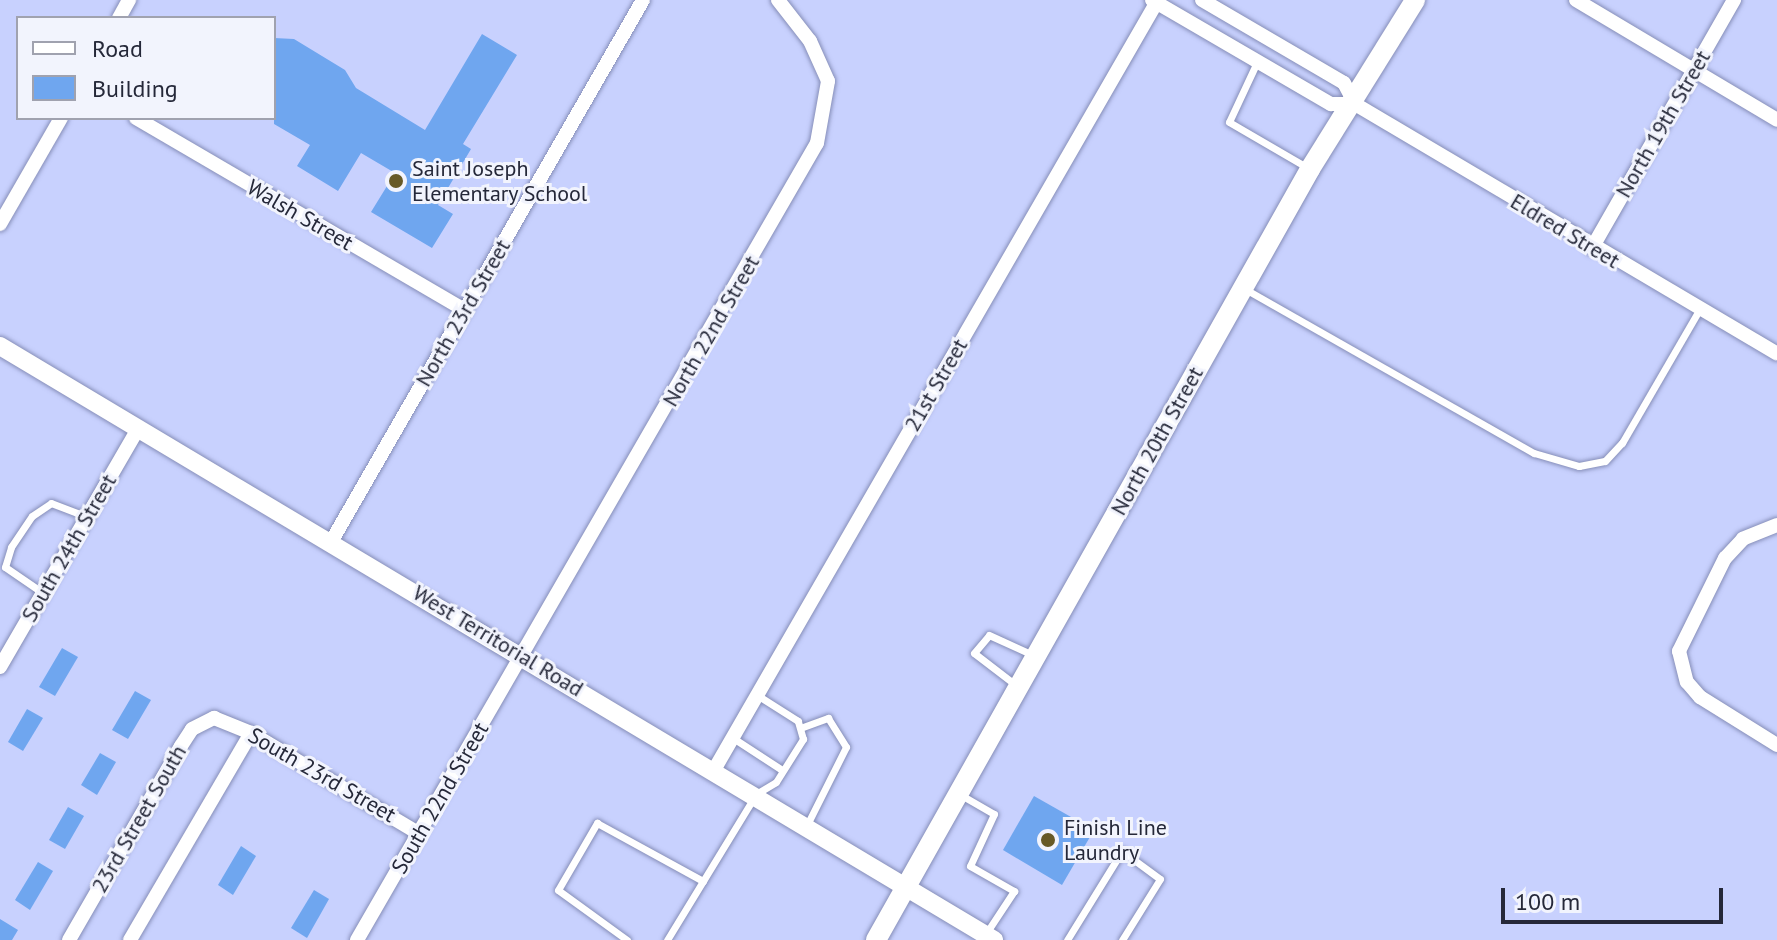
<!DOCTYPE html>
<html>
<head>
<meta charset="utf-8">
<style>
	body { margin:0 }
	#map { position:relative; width:1777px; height:940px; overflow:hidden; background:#c8d1fe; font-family:"PT Sans",sans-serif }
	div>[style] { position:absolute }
	.building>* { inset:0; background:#6fa6ef }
	.roads { filter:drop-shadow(0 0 2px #868eb8) drop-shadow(0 0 2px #868eb8) }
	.service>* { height:7px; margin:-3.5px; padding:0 3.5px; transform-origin:3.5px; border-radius:3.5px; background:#fff }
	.minor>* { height:14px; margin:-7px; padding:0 7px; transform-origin:7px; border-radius:7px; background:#fff }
	.tertiary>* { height:18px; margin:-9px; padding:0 9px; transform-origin:9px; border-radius:9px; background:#fff }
	.secondary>* { height:20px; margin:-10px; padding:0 10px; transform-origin:10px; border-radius:10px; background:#fff }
	.dots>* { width:22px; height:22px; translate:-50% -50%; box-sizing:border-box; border:4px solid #f2f4fd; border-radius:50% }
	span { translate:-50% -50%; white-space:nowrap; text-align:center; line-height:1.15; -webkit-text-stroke:6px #f2f4fd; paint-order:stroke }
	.street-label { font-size:22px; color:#252839 }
	.poi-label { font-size:22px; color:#252839 }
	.left { translate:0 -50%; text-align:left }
	.legend { position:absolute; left:16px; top:16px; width:260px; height:104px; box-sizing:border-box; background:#f2f4fd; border:2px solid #a0a2af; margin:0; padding:10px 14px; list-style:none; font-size:24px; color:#252839 }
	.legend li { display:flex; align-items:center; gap:16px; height:40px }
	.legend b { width:40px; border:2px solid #a0a2af }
	.scale { position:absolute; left:1501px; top:888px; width:222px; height:36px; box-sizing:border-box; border:4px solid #252839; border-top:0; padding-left:10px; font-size:24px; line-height:28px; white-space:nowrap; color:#252839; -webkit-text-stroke:6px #f2f4fd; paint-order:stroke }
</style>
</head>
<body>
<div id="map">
	<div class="building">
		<i style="clip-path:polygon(482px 34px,517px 55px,463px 144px,471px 149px,438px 205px,453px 214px,432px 248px,371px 212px,395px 173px,361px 153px,338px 191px,297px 166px,310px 145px,274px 124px,274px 38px,294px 39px,345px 70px,356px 88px,425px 130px)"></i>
		<i style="clip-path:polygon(62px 648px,78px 657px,55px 696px,39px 687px)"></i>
		<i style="clip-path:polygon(135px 691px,151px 700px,128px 739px,112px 730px)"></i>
		<i style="clip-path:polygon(27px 709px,43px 718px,23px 751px,8px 742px)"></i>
		<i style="clip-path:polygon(100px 753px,116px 762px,97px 795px,81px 785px)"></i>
		<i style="clip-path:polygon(1034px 796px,1094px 830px,1062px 885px,1003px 850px)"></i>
		<i style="clip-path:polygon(68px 807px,84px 816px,65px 849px,49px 840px)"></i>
		<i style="clip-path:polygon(241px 846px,256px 856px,233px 895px,218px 885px)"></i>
		<i style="clip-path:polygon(38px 862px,53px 871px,30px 910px,15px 900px)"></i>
		<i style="clip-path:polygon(314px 890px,329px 899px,307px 938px,291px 928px)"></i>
		<i style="clip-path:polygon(0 919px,18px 930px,12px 940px,0 940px)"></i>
	</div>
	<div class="roads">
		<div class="service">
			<i style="left:1257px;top:62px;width:66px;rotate:115deg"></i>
			<i style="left:1229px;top:122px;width:91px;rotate:30.2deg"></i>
			<i style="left:1245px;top:289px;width:332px;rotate:29.6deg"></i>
			<i style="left:1534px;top:453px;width:47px;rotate:16.1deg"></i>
			<i style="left:1579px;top:466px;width:26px;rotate:-11deg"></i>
			<i style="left:1605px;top:461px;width:25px;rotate:-47deg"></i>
			<i style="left:1622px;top:443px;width:154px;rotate:-59.9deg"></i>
			<i style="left:43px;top:593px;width:46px;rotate:-145.6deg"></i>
			<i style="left:5px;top:567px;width:21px;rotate:-73deg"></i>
			<i style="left:11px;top:547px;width:37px;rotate:-56deg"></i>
			<i style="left:32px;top:516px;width:23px;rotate:-34deg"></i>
			<i style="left:51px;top:503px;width:40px;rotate:21deg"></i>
			<i style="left:1017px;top:686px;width:54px;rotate:-142.5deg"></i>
			<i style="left:974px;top:653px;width:23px;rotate:-50deg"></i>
			<i style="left:989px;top:635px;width:51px;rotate:24.5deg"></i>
			<i style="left:803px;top:727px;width:27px;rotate:-20deg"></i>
			<i style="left:828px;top:718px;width:34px;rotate:58deg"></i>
			<i style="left:846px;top:747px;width:87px;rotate:116.6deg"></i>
			<i style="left:733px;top:738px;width:59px;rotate:33.1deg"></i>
			<i style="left:961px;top:795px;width:38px;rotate:30deg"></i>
			<i style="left:994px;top:814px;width:57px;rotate:114.8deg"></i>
			<i style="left:970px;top:866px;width:51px;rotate:29.6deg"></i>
			<i style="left:1014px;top:891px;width:49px;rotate:123.4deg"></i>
			<i style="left:627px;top:940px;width:85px;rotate:-144.1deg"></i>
			<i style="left:558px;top:890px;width:78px;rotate:-59.8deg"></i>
			<i style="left:597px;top:823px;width:121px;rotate:28.7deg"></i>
			<i style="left:667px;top:940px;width:171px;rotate:-58.6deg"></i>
			<i style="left:756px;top:794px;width:23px;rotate:-31deg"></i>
			<i style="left:776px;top:782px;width:51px;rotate:-57.9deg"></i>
			<i style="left:803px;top:739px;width:19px;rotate:-106deg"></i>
			<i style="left:798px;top:721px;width:49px;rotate:-147.6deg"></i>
			<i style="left:1067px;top:940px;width:105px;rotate:-58.3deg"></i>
			<i style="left:1122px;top:851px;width:47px;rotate:36.4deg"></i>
			<i style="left:1160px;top:879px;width:72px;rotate:121.9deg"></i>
		</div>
		<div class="minor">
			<i style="left:1152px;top:0;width:207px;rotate:30.2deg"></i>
			<i style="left:1331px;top:104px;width:24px"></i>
			<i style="left:1202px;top:0;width:164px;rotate:30.3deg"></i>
			<i style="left:1344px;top:83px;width:24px;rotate:62deg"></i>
			<i style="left:1355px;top:104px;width:490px;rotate:30.6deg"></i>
			<i style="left:1576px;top:0;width:234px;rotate:30.8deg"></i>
			<i style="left:119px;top:18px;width:21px;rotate:-61deg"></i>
			<i style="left:136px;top:118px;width:381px;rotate:30.3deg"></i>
			<i style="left:0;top:224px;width:122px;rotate:-60.1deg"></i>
			<i style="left:1592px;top:248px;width:286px;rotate:-60.2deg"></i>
			<i style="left:1777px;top:525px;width:37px;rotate:158deg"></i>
			<i style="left:1743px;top:539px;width:26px;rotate:133deg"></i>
			<i style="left:1725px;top:558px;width:104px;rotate:116.3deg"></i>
			<i style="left:1679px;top:651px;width:32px;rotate:76deg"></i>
			<i style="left:1687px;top:682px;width:20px;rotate:49deg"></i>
			<i style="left:1700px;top:697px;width:91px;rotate:31.9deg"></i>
			<i style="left:331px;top:542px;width:625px;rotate:-60.07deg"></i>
			<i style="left:0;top:667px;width:275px;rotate:-59.9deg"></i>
			<i style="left:714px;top:770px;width:889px;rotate:-60.03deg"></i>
			<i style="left:69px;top:940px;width:224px;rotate:-60deg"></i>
			<i style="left:181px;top:746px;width:20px;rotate:-57deg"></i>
			<i style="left:192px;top:729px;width:25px;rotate:-27deg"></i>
			<i style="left:214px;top:718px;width:40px;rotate:22deg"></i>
			<i style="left:251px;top:733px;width:195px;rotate:30.9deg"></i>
			<i style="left:130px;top:940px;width:240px;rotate:-59.7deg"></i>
			<i style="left:357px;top:940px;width:920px;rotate:-60.01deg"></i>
			<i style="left:817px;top:143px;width:63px;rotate:-79.9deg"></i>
			<i style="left:828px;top:81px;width:44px;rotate:-114.2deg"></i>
			<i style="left:810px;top:41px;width:52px;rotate:-128deg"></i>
		</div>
		<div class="tertiary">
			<i style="left:0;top:346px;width:1158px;rotate:30.86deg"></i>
		</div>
		<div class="secondary">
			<i style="left:876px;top:940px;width:885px;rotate:-60.62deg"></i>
			<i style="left:1310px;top:169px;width:199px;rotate:-58.1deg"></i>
		</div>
	</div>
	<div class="dots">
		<i style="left:396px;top:181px;background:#675a27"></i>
		<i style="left:1048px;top:840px;background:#675a27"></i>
	</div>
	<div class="street-label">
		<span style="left:1663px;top:124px;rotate:-60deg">North 19th Street</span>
		<span style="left:300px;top:215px;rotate:30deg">Walsh Street</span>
		<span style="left:1565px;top:231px;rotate:31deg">Eldred Street</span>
		<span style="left:463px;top:313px;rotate:-60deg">North 23rd Street</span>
		<span style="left:711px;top:331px;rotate:-60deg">North 22nd Street</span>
		<span style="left:936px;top:385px;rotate:-60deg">21st Street</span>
		<span style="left:1157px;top:441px;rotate:-61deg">North 20th Street</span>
		<span style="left:69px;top:548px;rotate:-60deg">South 24th Street</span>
		<span style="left:498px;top:641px;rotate:31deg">West Territorial Road</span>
		<span style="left:322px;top:775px;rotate:30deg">South 23rd Street</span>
		<span style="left:440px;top:798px;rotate:-60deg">South 22nd Street</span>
		<span style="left:139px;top:819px;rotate:-60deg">23rd Street South</span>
	</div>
	<div class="poi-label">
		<span class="left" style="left:412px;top:181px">Saint Joseph<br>Elementary School</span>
		<span class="left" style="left:1064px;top:840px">Finish Line<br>Laundry</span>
	</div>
	<ul class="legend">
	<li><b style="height:10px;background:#fff"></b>Road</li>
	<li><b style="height:22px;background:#6fa6ef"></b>Building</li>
	</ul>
	<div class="scale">100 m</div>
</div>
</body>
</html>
